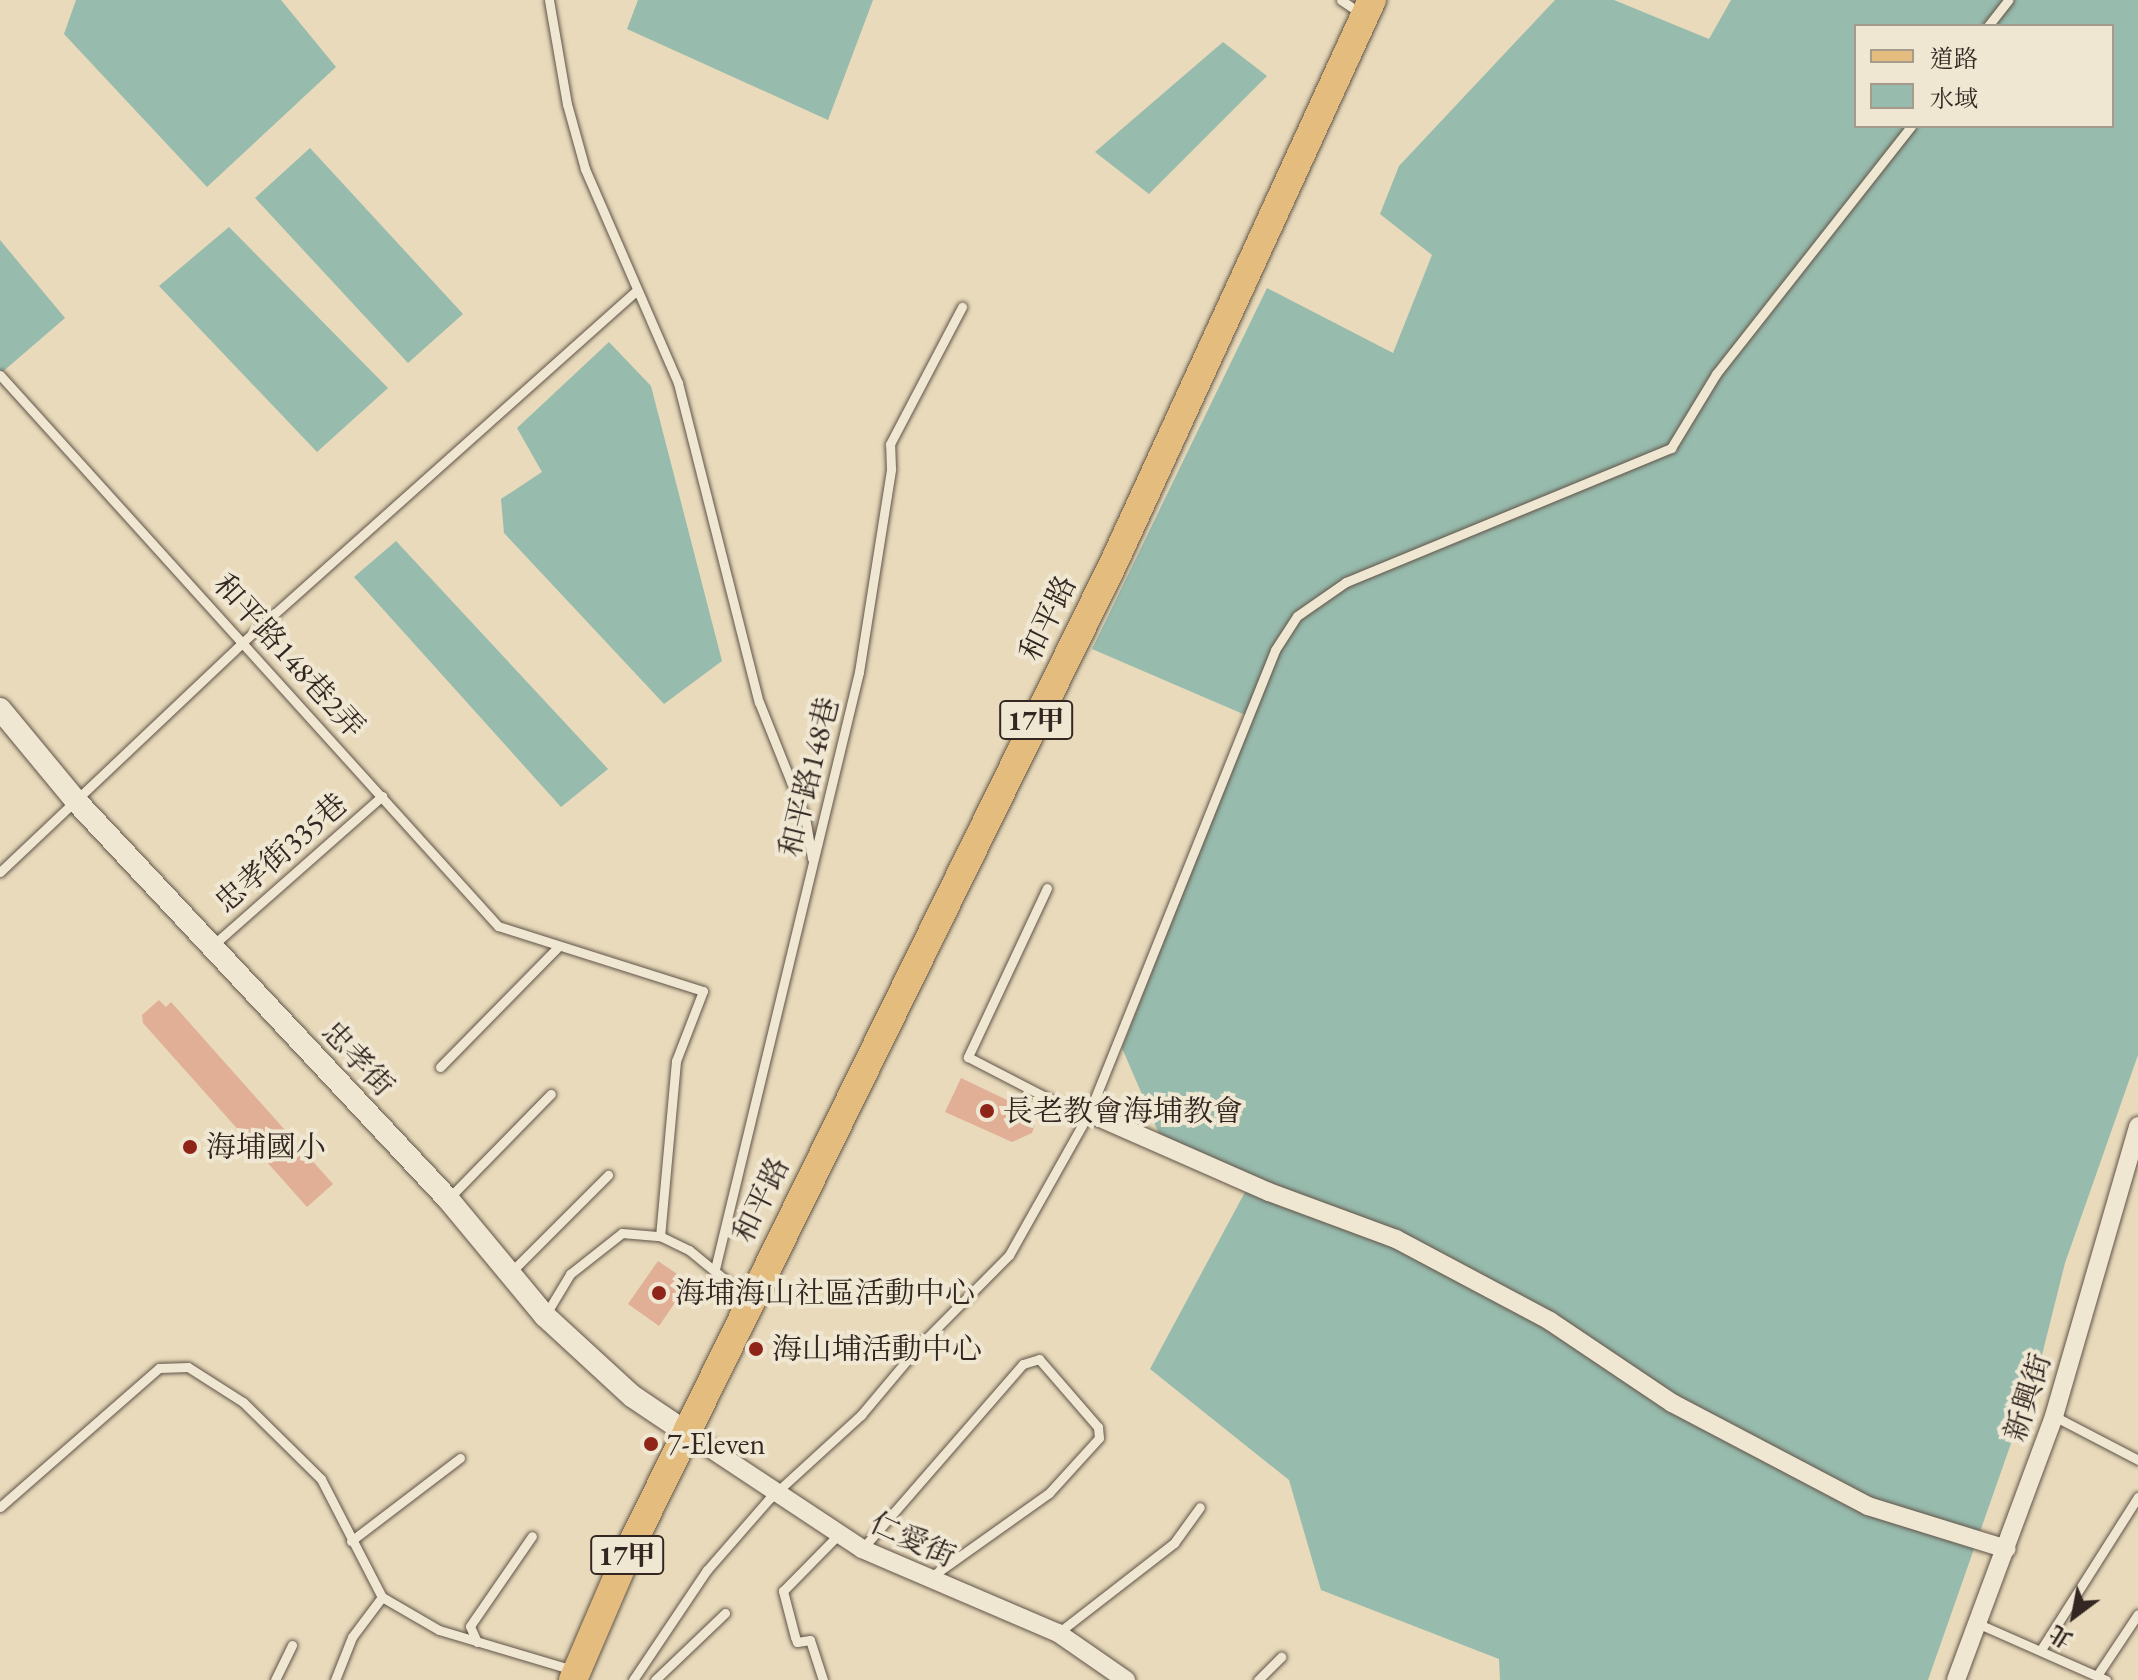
<!DOCTYPE html>
<html>
<head>
<meta charset="utf-8">
<style>
	body { margin:0 }
	#map { position:relative; width:2138px; height:1680px; overflow:hidden; background:#e8dabb; font-family:"EB Garamond","Noto Serif TC",serif }
	div>[style] { position:absolute }
	.water>* { inset:0; background:#97bbad }
	.building>* { inset:0; background:#e1af96 }
	.roads { filter:drop-shadow(0 0 2px #615448) drop-shadow(0 0 2px #615448) }
	.service>* { height:9px; margin:-4.5px; padding:0 4.5px; transform-origin:4.5px; border-radius:4.5px; background:#f0e7d3 }
	.minor>* { height:18px; margin:-9px; padding:0 9px; transform-origin:9px; border-radius:9px; background:#f0e7d3 }
	.tertiary>* { height:22px; margin:-11px; padding:0 11px; transform-origin:11px; border-radius:11px; background:#f0e7d3 }
	.primary>* { height:28px; margin:-14px; padding:0 14px; transform-origin:14px; border-radius:14px; background:#e4bd7e }
	.dots>* { width:22px; height:22px; translate:-50% -50%; box-sizing:border-box; border:4px solid #f0e7d3; border-radius:50% }
	span { translate:-50% -50%; white-space:nowrap; text-align:center; line-height:1.15; -webkit-text-stroke:8px #f0e7d3; paint-order:stroke }
	.shield-label span { padding:2px 6px; background:#f0e7d3; border:2px solid; border-radius:6px; -webkit-text-stroke-width:0 }
	.shield-label { font-size:28px; color:#342722; font-weight:700 }
	.street-label { font-size:30px; color:#342722 }
	.poi-label { font-size:30px; color:#342722 }
	.left { translate:0 -50%; text-align:left }
	.legend { position:absolute; left:1854px; top:24px; width:260px; height:104px; box-sizing:border-box; background:#f0e7d3; border:2px solid #a59a8c; margin:0; padding:10px 14px; list-style:none; font-size:24px; color:#342722 }
	.legend li { display:flex; align-items:center; gap:16px; height:40px }
	.legend b { width:40px; border:2px solid #a59a8c }
	.north { position:absolute; left:2034px; top:1576px; width:80px; height:80px; -webkit-text-stroke:6px #f0e7d3; paint-order:stroke; rotate:212deg; font-size:22px; font-weight:700; line-height:32px; text-align:center; color:#342722 }
	.north::after { content:''; display:block; margin:auto; width:28px; height:36px; background:#342722; clip-path:polygon(50% 0,100% 100%,50% 72%,0 100%) }
</style>
</head>
<body>
<div id="map">
	<div class="water">
		<i style="clip-path:polygon(76px 0,281px 0,336px 67px,207px 187px,64px 34px)"></i>
		<i style="clip-path:polygon(638px 0,873px 0,828px 120px,627px 29px)"></i>
		<i style="clip-path:polygon(evenodd,1555px 0,1614px 0,1709px 39px,1731px 0,2138px 0,2138px 1055px,2065px 1263px,2042px 1355px,1928px 1680px,1500px 1680px,1499px 1659px,1321px 1590px,1289px 1480px,1150px 1369px,1252px 1179px,1160px 1136px,1122px 1048px,1250px 717px,1092px 649px,1267px 288px,1393px 353px,1432px 255px,1380px 214px,1399px 166px,1555px 0,1856px 26px,2112px 26px,2112px 126px,1856px 126px,1856px 26px)"></i>
		<i style="clip-path:polygon(1223px 42px,1267px 76px,1149px 194px,1095px 152px)"></i>
		<i style="clip-path:polygon(310px 148px,463px 314px,408px 363px,255px 198px)"></i>
		<i style="clip-path:polygon(229px 227px,388px 388px,317px 452px,159px 286px)"></i>
		<i style="clip-path:polygon(0 240px,65px 318px,0 374px)"></i>
		<i style="clip-path:polygon(609px 342px,651px 386px,722px 661px,664px 704px,504px 533px,501px 499px,542px 472px,517px 428px)"></i>
		<i style="clip-path:polygon(396px 541px,608px 769px,561px 807px,354px 577px)"></i>
	</div>
	<div class="building">
		<i style="clip-path:polygon(159px 1000px,166px 1007px,171px 1002px,333px 1184px,307px 1207px,143px 1023px,142px 1015px)"></i>
		<i style="clip-path:polygon(961px 1078px,1026px 1109px,1036px 1121px,1032px 1133px,1012px 1142px,945px 1112px)"></i>
		<i style="clip-path:polygon(658px 1261px,689px 1282px,659px 1326px,628px 1304px)"></i>
	</div>
	<div class="roads">
		<div class="service">
			<i style="left:549px;top:0;width:106px;rotate:80.2deg"></i>
			<i style="left:567px;top:104px;width:67px;rotate:74.5deg"></i>
			<i style="left:585px;top:169px;width:233px;rotate:66.5deg"></i>
			<i style="left:678px;top:383px;width:329px;rotate:75.8deg"></i>
			<i style="left:759px;top:702px;width:124px;rotate:68.2deg"></i>
			<i style="left:805px;top:817px;width:42px;rotate:80.3deg"></i>
			<i style="left:1341px;top:0;width:25px;rotate:34deg"></i>
			<i style="left:1988px;top:26px;width:33px;rotate:-52deg"></i>
			<i style="left:0;top:375px;width:743px;rotate:47.89deg"></i>
			<i style="left:498px;top:926px;width:215px;rotate:17.6deg"></i>
			<i style="left:703px;top:991px;width:75px;rotate:111.1deg"></i>
			<i style="left:676px;top:1061px;width:176px;rotate:95.2deg"></i>
			<i style="left:0;top:872px;width:336px;rotate:-43.4deg"></i>
			<i style="left:244px;top:641px;width:526px;rotate:-41.76deg"></i>
			<i style="left:1047px;top:888px;width:187px;rotate:115.1deg"></i>
			<i style="left:968px;top:1057px;width:105px;rotate:27.3deg"></i>
			<i style="left:1061px;top:1105px;width:29px;rotate:16deg"></i>
			<i style="left:212px;top:946px;width:227px;rotate:-41.4deg"></i>
			<i style="left:440px;top:1067px;width:167px;rotate:-45.5deg"></i>
			<i style="left:448px;top:1199px;width:147px;rotate:-45.6deg"></i>
			<i style="left:715px;top:1269px;width:614px;rotate:-76.44deg"></i>
			<i style="left:859px;top:672px;width:206px;rotate:-81deg"></i>
			<i style="left:891px;top:469px;width:25px;rotate:-92deg"></i>
			<i style="left:890px;top:444px;width:155px;rotate:-62.3deg"></i>
			<i style="left:512px;top:1271px;width:136px;rotate:-45deg"></i>
			<i style="left:546px;top:1314px;width:47px;rotate:-59deg"></i>
			<i style="left:570px;top:1274px;width:66px;rotate:-38.3deg"></i>
			<i style="left:622px;top:1233px;width:38px;rotate:5deg"></i>
			<i style="left:660px;top:1236px;width:32px;rotate:26deg"></i>
			<i style="left:689px;top:1250px;width:50px;rotate:39.4deg"></i>
			<i style="left:728px;top:1282px;width:31px;rotate:68deg"></i>
			<i style="left:2054px;top:1416px;width:95px;rotate:27.6deg"></i>
			<i style="left:0;top:1507px;width:211px;rotate:-41.2deg"></i>
			<i style="left:159px;top:1368px;width:29px;rotate:-2deg"></i>
			<i style="left:188px;top:1367px;width:65px;rotate:32.5deg"></i>
			<i style="left:243px;top:1402px;width:110px;rotate:44.6deg"></i>
			<i style="left:321px;top:1479px;width:133px;rotate:62.7deg"></i>
			<i style="left:382px;top:1597px;width:66px;rotate:30.1deg"></i>
			<i style="left:439px;top:1630px;width:140px;rotate:16.6deg"></i>
			<i style="left:351px;top:1541px;width:137px;rotate:-37.3deg"></i>
			<i style="left:862px;top:1549px;width:245px;rotate:-49deg"></i>
			<i style="left:1023px;top:1364px;width:17px;rotate:-17deg"></i>
			<i style="left:1039px;top:1359px;width:90px;rotate:49.1deg"></i>
			<i style="left:1098px;top:1427px;width:11px;rotate:85deg"></i>
			<i style="left:1099px;top:1438px;width:74px;rotate:132.3deg"></i>
			<i style="left:1049px;top:1493px;width:148px;rotate:144.6deg"></i>
			<i style="left:1979px;top:1624px;width:139px;rotate:23.8deg"></i>
			<i style="left:1058px;top:1633px;width:147px;rotate:-37.8deg"></i>
			<i style="left:1174px;top:1543px;width:44px;rotate:-54.2deg"></i>
			<i style="left:477px;top:1642px;width:17px;rotate:-114deg"></i>
			<i style="left:470px;top:1626px;width:109px;rotate:-55.4deg"></i>
			<i style="left:2042px;top:1648px;width:179px;rotate:-57.6deg"></i>
			<i style="left:2098px;top:1674px;width:72px;rotate:-56.3deg"></i>
			<i style="left:275px;top:1680px;width:39px;rotate:-64deg"></i>
			<i style="left:335px;top:1680px;width:46px;rotate:-68.4deg"></i>
			<i style="left:352px;top:1637px;width:50px;rotate:-53.1deg"></i>
			<i style="left:633px;top:1680px;width:133px;rotate:-56.1deg"></i>
			<i style="left:707px;top:1570px;width:94px;rotate:-48.9deg"></i>
			<i style="left:769px;top:1499px;width:125px;rotate:-42.4deg"></i>
			<i style="left:861px;top:1415px;width:89px;rotate:-50deg"></i>
			<i style="left:918px;top:1347px;width:129px;rotate:-45.3deg"></i>
			<i style="left:1009px;top:1255px;width:163px;rotate:-60.6deg"></i>
			<i style="left:1089px;top:1113px;width:499px;rotate:-68.1deg"></i>
			<i style="left:1275px;top:650px;width:40px;rotate:-57.1deg"></i>
			<i style="left:1297px;top:616px;width:60px;rotate:-34.8deg"></i>
			<i style="left:1346px;top:582px;width:352px;rotate:-22.4deg"></i>
			<i style="left:1671px;top:448px;width:87px;rotate:-58.7deg"></i>
			<i style="left:1716px;top:374px;width:315px;rotate:-51.8deg"></i>
			<i style="left:655px;top:1680px;width:97px;rotate:-43.7deg"></i>
			<i style="left:823px;top:1680px;width:42px;rotate:-108deg"></i>
			<i style="left:810px;top:1640px;width:13px;rotate:171deg"></i>
			<i style="left:797px;top:1642px;width:5px;rotate:-112deg"></i>
			<i style="left:795px;top:1637px;width:48px;rotate:-104.6deg"></i>
			<i style="left:783px;top:1591px;width:78px;rotate:-45.5deg"></i>
			<i style="left:1258px;top:1680px;width:33px;rotate:-45deg"></i>
		</div>
		<div class="minor">
			<i style="left:1089px;top:1113px;width:197px;rotate:23.7deg"></i>
			<i style="left:1269px;top:1192px;width:135px;rotate:20.3deg"></i>
			<i style="left:1396px;top:1239px;width:174px;rotate:28deg"></i>
			<i style="left:1550px;top:1321px;width:147px;rotate:33.9deg"></i>
			<i style="left:1672px;top:1403px;width:221px;rotate:27.7deg"></i>
			<i style="left:1868px;top:1506px;width:145px;rotate:17.2deg"></i>
			<i style="left:687px;top:1433px;width:210px;rotate:33.5deg"></i>
			<i style="left:862px;top:1549px;width:213px;rotate:23.2deg"></i>
			<i style="left:1058px;top:1633px;width:83px;rotate:34.7deg"></i>
			<i style="left:1956px;top:1680px;width:282px;rotate:-69.6deg"></i>
			<i style="left:2054px;top:1416px;width:302px;rotate:-73.8deg"></i>
		</div>
		<div class="tertiary">
			<i style="left:0;top:709px;width:119px;rotate:50.4deg"></i>
			<i style="left:76px;top:801px;width:545px;rotate:46.93deg"></i>
			<i style="left:448px;top:1199px;width:152px;rotate:50.3deg"></i>
			<i style="left:545px;top:1316px;width:118px;rotate:42.6deg"></i>
			<i style="left:632px;top:1396px;width:66px;rotate:33.9deg"></i>
		</div>
		<div class="primary">
			<i style="left:573px;top:1680px;width:139px;rotate:-66.7deg"></i>
			<i style="left:628px;top:1552px;width:1105px;rotate:-63.85deg"></i>
			<i style="left:1115px;top:560px;width:616px;rotate:-65.35deg"></i>
		</div>
	</div>
	<div class="dots">
		<i style="left:987px;top:1111px;background:#8f2418"></i>
		<i style="left:190px;top:1147px;background:#8f2418"></i>
		<i style="left:659px;top:1293px;background:#8f2418"></i>
		<i style="left:756px;top:1349px;background:#8f2418"></i>
		<i style="left:651px;top:1444px;background:#8f2418"></i>
	</div>
	<div class="shield-label">
		<span style="left:1036px;top:720px">17甲</span>
		<span style="left:627px;top:1555px">17甲</span>
	</div>
	<div class="street-label">
		<span style="left:1048px;top:618px;rotate:-64deg">和平路</span>
		<span style="left:289px;top:656px;rotate:48deg">和平路148巷2弄</span>
		<span style="left:809px;top:777px;rotate:-76deg">和平路148巷</span>
		<span style="left:281px;top:853px;rotate:-41deg">忠孝街335巷</span>
		<span style="left:358px;top:1059px;rotate:47deg">忠孝街</span>
		<span style="left:761px;top:1200px;rotate:-64deg">和平路</span>
		<span style="left:2028px;top:1397px;rotate:-72deg">新興街</span>
		<span style="left:913px;top:1540px;rotate:25deg">仁愛街</span>
	</div>
	<div class="poi-label">
		<span class="left" style="left:1003px;top:1111px">長老教會海埔教會</span>
		<span class="left" style="left:206px;top:1147px">海埔國小</span>
		<span class="left" style="left:675px;top:1293px">海埔海山社區活動中心</span>
		<span class="left" style="left:772px;top:1349px">海山埔活動中心</span>
		<span class="left" style="left:667px;top:1444px">7-Eleven</span>
	</div>
	<ul class="legend">
	<li><b style="height:10px;background:#e4bd7e"></b>道路</li>
	<li><b style="height:22px;background:#97bbad"></b>水域</li>
	</ul>
	<div class="north">北</div>
</div>
</body>
</html>
